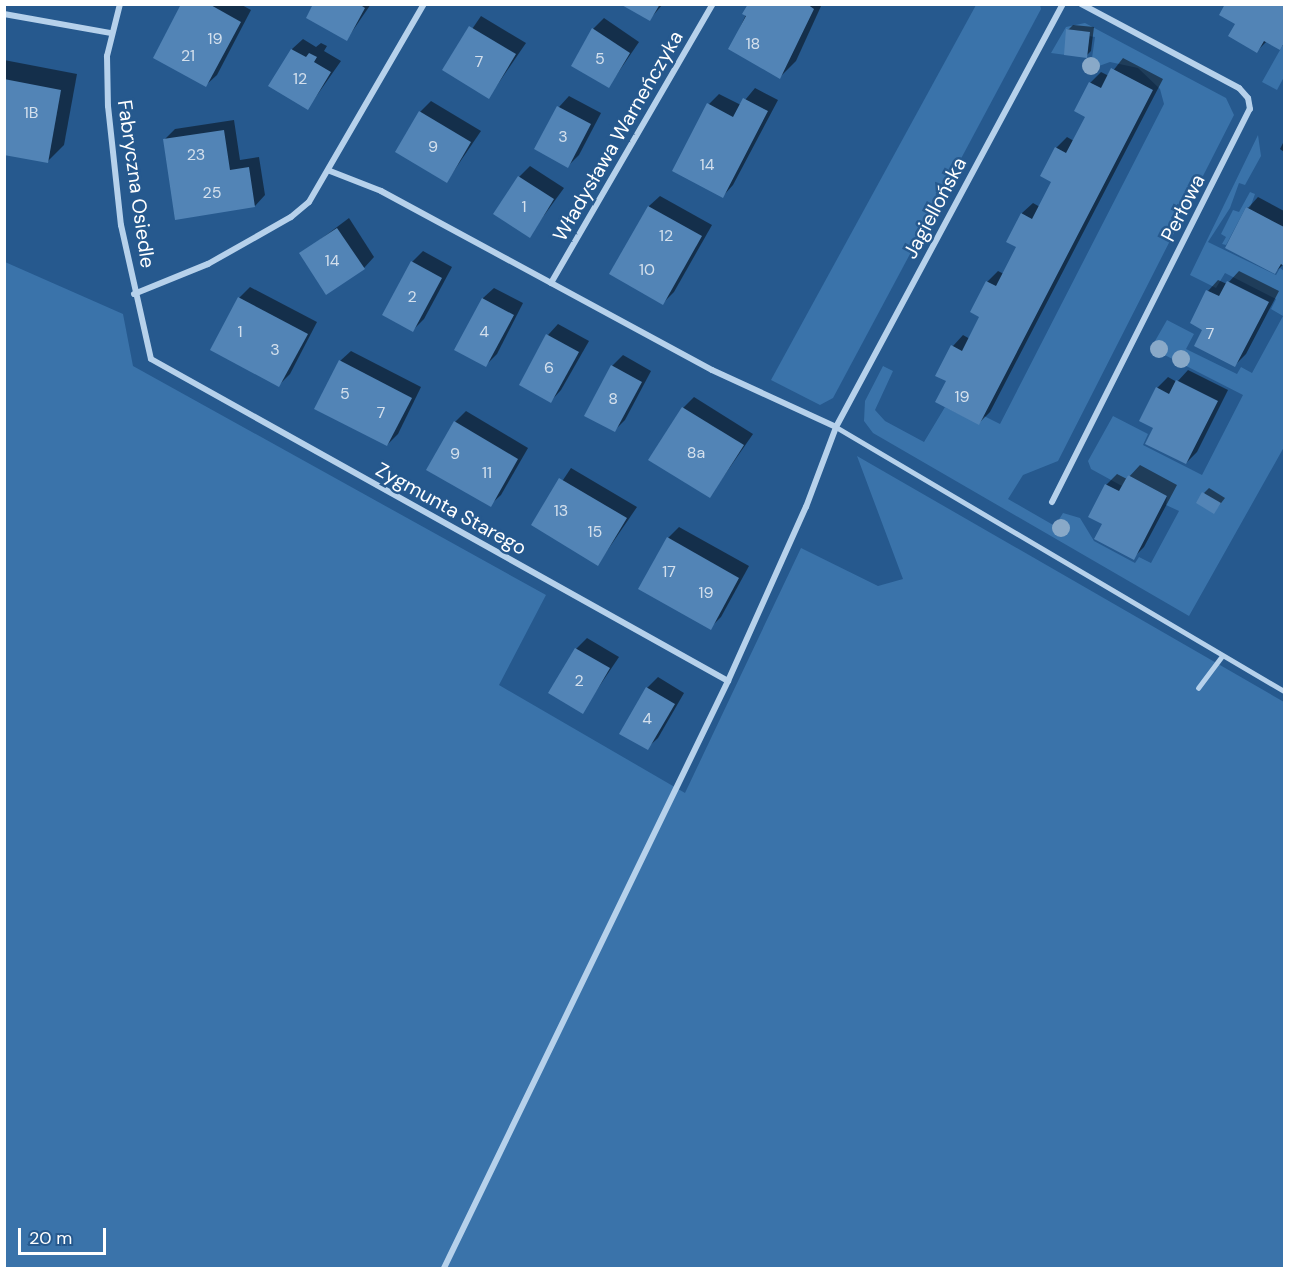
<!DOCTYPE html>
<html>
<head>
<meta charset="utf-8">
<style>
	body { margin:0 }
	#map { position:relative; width:1289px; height:1273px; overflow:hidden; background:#26598e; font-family:"DM Sans",sans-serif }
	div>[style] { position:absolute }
	.green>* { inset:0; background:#3a73aa }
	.shadow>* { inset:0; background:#0007 }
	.building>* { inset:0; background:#5284b6 }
	.service>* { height:4.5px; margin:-2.25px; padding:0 2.25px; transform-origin:2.25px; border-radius:2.25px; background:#b6d1eb }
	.minor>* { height:6px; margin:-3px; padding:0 3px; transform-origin:3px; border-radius:3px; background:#b6d1eb }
	.trees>* { width:18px; height:18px; margin:-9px; border-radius:50%; background:#89a9c8 }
	span { translate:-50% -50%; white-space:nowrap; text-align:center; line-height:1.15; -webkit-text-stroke:5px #26598e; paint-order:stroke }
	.number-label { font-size:16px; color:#d4e0ed }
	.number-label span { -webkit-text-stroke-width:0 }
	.street-label { font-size:20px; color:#fff }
	.frame { position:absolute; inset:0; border:6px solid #fff; pointer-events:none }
	.scale { position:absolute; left:18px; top:1228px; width:88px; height:27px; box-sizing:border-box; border:3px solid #fff; border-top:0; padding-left:8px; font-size:18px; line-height:21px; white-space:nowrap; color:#fff; -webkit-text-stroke:4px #26598e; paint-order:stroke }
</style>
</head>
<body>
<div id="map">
	<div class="green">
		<i style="clip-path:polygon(976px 5px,1040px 5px,1041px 9px,833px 398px,820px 405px,771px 380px)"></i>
		<i style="clip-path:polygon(1085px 23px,1226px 98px,1234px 115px,1058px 461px,1023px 475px,1008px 499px,1055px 526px,1063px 513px,1080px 518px,1094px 541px,1135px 563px,1139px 557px,1151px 563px,1179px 511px,1166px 505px,1167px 496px,1128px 475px,1122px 486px,1091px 469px,1088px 461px,1113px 416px,1148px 434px,1143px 445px,1202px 475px,1243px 395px,1151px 348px,1167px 320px,1194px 334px,1186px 349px,1237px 374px,1241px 367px,1252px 373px,1283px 316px,1271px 309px,1276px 299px,1225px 273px,1216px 288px,1190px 275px,1258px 135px,1261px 156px,1245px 185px,1239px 183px,1230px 208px,1208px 242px,1276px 275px,1280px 268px,1284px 271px,1284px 447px,1189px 616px,873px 433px,864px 421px,865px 401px,883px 366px,893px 371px,875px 410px,885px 421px,924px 442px,945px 407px,979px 424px,984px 416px,1000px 424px,1164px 104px,1160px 89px,1138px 68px,1110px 62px,1099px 66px,1092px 58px,1095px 37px,1089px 36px,1089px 32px,1067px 29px,1066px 55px,1051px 53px,1066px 27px)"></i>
		<i style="clip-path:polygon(1284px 43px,1284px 77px,1277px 90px,1262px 82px)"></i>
		<i style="clip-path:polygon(1250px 192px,1255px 194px,1250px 208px,1246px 207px,1226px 245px,1222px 244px,1226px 237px,1221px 234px,1233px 210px,1239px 212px)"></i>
		<i style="clip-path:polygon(5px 262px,123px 314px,133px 366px,546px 595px,499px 685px,685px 793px,801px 548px,878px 586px,903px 579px,857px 456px,1284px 702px,1284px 1268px,5px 1268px)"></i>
	</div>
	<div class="shadow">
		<i style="clip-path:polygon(183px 4px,240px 4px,251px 10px,217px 75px,206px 85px)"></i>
		<i style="clip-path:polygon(315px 4px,371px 4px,347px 39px)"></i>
		<i style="clip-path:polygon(623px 4px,663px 4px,650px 19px)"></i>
		<i style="clip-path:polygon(751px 4px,822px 4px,796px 61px,780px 77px,730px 49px)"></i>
		<i style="clip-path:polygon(1226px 4px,1284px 4px,1284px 44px,1280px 48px,1267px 41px,1257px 51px)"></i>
		<i style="clip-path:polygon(481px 16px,526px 43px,489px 97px,444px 70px)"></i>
		<i style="clip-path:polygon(604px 18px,639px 42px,609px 86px,593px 29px)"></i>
		<i style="clip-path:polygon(1073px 25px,1094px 27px,1091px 51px,1086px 56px,1068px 30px)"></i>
		<i style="clip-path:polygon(303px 39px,316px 47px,321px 43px,327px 46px,324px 51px,341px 61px,308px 108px,292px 49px)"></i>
		<i style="clip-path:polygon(1123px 58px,1163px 79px,990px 412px,979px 423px,948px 380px,953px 346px,963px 335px,970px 339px,981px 316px,972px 312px,987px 282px,998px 271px,1004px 274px,1018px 246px,1008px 241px,1022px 213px,1033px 203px,1040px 207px,1053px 181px,1056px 148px,1067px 137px,1074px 141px,1087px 116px,1076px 110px,1090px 83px,1101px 72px,1109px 76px)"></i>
		<i style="clip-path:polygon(4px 60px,77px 74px,64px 145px,48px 161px,4px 153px)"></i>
		<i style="clip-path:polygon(755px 88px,778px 100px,733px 185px,723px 196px,709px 104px,719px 94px,741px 105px)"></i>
		<i style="clip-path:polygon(569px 96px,601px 113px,579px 155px,568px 166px,536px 148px,559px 107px)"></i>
		<i style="clip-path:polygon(431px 101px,481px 131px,447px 181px,420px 112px)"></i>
		<i style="clip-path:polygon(234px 120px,240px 160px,259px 157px,265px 195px,255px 206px,164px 140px,175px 129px)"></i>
		<i style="clip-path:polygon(1284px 141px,1284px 152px,1280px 149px)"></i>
		<i style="clip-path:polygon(530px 166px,564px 188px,529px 236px,519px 177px)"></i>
		<i style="clip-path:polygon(660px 196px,712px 225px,674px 292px,663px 303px,611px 273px,649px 206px)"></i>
		<i style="clip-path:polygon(1258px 197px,1284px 211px,1284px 264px,1275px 272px,1248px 208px)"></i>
		<i style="clip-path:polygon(349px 218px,374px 257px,364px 268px,301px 254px)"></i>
		<i style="clip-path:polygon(423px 251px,452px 267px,424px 319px,413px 330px,412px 262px)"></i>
		<i style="clip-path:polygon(1239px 271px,1279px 291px,1246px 354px,1235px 365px,1204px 329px,1208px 291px,1218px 280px,1227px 284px)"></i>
		<i style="clip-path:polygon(250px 287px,317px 322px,290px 374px,279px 385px,239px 298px)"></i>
		<i style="clip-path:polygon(494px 288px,523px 303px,497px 354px,486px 365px,456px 349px,483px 298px)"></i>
		<i style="clip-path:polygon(558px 324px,589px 341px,561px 390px,551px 401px,548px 335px)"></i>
		<i style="clip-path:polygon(351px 351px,421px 387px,398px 434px,387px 445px,340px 361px)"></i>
		<i style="clip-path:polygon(623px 355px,651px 371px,625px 420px,614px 431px,612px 366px)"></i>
		<i style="clip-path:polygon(1188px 370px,1228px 390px,1197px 452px,1186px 463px,1155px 427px,1157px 388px,1168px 377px,1177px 382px)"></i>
		<i style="clip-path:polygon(694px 397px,753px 434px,710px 496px,683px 408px)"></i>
		<i style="clip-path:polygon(466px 411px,528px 448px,501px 495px,490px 505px,455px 422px)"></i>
		<i style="clip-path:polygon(1140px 465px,1177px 485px,1144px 547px,1133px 558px,1106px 485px,1117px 474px,1127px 479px)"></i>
		<i style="clip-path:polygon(571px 468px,637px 507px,598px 564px,533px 525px)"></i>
		<i style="clip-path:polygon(1209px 488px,1225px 498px,1214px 512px,1204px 493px)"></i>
		<i style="clip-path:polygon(679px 527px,749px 566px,721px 617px,710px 628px,668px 538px)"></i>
		<i style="clip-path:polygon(587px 638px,619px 657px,582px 712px,576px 649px)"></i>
		<i style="clip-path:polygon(658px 677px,684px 693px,658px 738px,647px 748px,647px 688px)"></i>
	</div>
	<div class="building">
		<i style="clip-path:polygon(181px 4px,209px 4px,241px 22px,206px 87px,153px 58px)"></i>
		<i style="clip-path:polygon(313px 4px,359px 4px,365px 8px,347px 41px,306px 18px)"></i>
		<i style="clip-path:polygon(620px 4px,660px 4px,650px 21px)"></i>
		<i style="clip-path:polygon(748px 4px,807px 4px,814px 9px,780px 79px,728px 49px,746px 16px,742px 14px)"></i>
		<i style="clip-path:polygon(1225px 4px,1284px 4px,1284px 43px,1280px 50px,1264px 41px,1257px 53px,1228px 36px,1235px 24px,1219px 15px)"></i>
		<i style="clip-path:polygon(469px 26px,516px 54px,489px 99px,442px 70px)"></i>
		<i style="clip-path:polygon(592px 28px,630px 53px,609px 88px,571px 66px)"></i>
		<i style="clip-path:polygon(1066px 29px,1090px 32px,1087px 58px,1064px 55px)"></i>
		<i style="clip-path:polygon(291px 49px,306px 57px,309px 53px,317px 57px,314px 62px,331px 72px,308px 110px,268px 86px)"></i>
		<i style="clip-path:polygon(1111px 68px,1153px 90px,979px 425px,935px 402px,946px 381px,935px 376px,951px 345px,962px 351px,979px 317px,970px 312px,986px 281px,996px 286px,1016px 247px,1006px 242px,1021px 213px,1032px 219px,1051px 182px,1040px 176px,1055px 147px,1066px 153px,1085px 117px,1074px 111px,1089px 82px,1101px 88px)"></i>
		<i style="clip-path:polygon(4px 79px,61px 90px,48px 163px,4px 155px)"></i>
		<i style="clip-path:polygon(743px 98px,768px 111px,723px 198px,672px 171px,707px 103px,733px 117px)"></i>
		<i style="clip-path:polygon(557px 106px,591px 124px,568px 168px,534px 149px)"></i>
		<i style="clip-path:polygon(419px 111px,471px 142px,447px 183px,395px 152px)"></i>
		<i style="clip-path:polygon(224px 130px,230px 170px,249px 167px,255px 207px,175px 220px,163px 139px)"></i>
		<i style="clip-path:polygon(518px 176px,554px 199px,530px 238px,493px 214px)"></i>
		<i style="clip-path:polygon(648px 206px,702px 236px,663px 305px,609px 274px)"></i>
		<i style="clip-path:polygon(1246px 207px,1284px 227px,1284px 266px,1281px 264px,1275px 274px,1225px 248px)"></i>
		<i style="clip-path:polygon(337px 228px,365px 269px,326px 295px,299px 253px)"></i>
		<i style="clip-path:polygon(411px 261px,442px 278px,413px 332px,382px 315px)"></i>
		<i style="clip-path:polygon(1227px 281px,1269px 302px,1235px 367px,1194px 346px,1202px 330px,1190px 323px,1206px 290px,1219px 296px)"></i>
		<i style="clip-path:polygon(238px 297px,308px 334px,279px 387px,210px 350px)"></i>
		<i style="clip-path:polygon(482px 298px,514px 315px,486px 367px,454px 350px)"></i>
		<i style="clip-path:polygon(546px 334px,579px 352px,551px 403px,519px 385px)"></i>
		<i style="clip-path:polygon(339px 360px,412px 398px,387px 446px,314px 409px)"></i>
		<i style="clip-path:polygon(611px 365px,642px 382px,615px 432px,584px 416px)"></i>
		<i style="clip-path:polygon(1176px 380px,1218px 401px,1186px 464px,1145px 444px,1153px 428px,1139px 421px,1156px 387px,1169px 394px)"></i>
		<i style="clip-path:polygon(682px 407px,744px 445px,710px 498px,648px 460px)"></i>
		<i style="clip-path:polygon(454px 421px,518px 459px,491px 507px,426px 470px)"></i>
		<i style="clip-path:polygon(1128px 475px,1167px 496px,1134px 560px,1094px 539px,1102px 524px,1088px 517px,1105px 484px,1119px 491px)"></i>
		<i style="clip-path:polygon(559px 478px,627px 518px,598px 566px,531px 525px)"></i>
		<i style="clip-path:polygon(1202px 492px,1221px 503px,1214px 514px,1196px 503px)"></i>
		<i style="clip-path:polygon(667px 537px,739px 578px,711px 630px,638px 589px)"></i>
		<i style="clip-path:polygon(575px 648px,610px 668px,583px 714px,548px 693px)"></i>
		<i style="clip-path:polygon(646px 687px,675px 704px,648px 750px,619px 734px)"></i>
	</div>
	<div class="service">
		<i style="left:836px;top:427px;width:520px;rotate:30.51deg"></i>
		<i style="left:1198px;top:688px;width:39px;rotate:-53deg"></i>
	</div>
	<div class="minor">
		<i style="left:120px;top:4px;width:54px;rotate:104deg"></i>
		<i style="left:107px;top:56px;width:50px;rotate:88.9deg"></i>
		<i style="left:108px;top:106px;width:120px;rotate:83.8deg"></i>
		<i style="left:121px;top:225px;width:137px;rotate:77.4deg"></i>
		<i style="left:151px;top:359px;width:661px;rotate:29.16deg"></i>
		<i style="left:4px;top:14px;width:109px;rotate:10.1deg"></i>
		<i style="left:330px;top:171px;width:55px;rotate:21.4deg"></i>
		<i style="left:381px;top:191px;width:376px;rotate:28.4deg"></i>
		<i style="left:712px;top:370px;width:136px;rotate:24.7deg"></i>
		<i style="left:551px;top:283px;width:323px;rotate:-59.9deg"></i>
		<i style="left:134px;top:294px;width:80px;rotate:-22.1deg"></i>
		<i style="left:208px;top:264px;width:95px;rotate:-29.5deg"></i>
		<i style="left:291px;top:217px;width:23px;rotate:-40deg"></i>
		<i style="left:309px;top:202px;width:229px;rotate:-59.9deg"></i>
		<i style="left:1052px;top:502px;width:440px;rotate:-63.3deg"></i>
		<i style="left:1250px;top:109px;width:11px;rotate:-100deg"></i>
		<i style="left:1248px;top:98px;width:13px;rotate:-132deg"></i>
		<i style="left:1239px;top:88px;width:179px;rotate:-152deg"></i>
		<i style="left:444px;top:1268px;width:652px;rotate:-64.18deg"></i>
		<i style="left:728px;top:681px;width:191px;rotate:-65.9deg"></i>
		<i style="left:806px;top:507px;width:85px;rotate:-69.4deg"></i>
		<i style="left:836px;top:427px;width:480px;rotate:-61.8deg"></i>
	</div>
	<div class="trees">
		<i style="left:1091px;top:66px"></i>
		<i style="left:1159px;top:349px"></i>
		<i style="left:1181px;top:359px"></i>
		<i style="left:1061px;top:528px"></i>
	</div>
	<div class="number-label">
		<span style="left:215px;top:39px">19</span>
		<span style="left:753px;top:44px">18</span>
		<span style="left:188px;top:56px">21</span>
		<span style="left:600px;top:59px">5</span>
		<span style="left:479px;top:62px">7</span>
		<span style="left:300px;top:79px">12</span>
		<span style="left:31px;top:113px">1B</span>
		<span style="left:563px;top:137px">3</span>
		<span style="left:433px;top:147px">9</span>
		<span style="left:196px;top:155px">23</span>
		<span style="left:707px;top:165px">14</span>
		<span style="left:212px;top:193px">25</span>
		<span style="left:524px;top:207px">1</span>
		<span style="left:666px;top:236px">12</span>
		<span style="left:332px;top:261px">14</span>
		<span style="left:647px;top:270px">10</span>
		<span style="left:412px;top:297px">2</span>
		<span style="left:240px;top:332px">1</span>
		<span style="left:484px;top:332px">4</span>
		<span style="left:1210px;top:334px">7</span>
		<span style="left:275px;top:350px">3</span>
		<span style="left:549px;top:368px">6</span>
		<span style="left:345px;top:394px">5</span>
		<span style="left:962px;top:397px">19</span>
		<span style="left:613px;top:399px">8</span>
		<span style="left:381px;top:413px">7</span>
		<span style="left:696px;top:453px">8a</span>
		<span style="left:455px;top:454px">9</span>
		<span style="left:487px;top:473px">11</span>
		<span style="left:561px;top:511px">13</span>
		<span style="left:595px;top:532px">15</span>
		<span style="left:669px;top:572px">17</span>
		<span style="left:706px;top:593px">19</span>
		<span style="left:579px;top:681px">2</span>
		<span style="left:647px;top:719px">4</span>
	</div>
	<div class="street-label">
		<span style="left:618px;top:136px;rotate:-60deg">Władysława Warneńczyka</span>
		<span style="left:136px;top:184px;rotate:82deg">Fabryczna Osiedle</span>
		<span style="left:935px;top:208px;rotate:-62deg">Jagiellońska</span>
		<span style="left:1183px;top:208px;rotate:-63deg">Perłowa</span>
		<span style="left:451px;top:509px;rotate:29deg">Zygmunta Starego</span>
	</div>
	<div class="frame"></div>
	<div class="scale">20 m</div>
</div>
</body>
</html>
